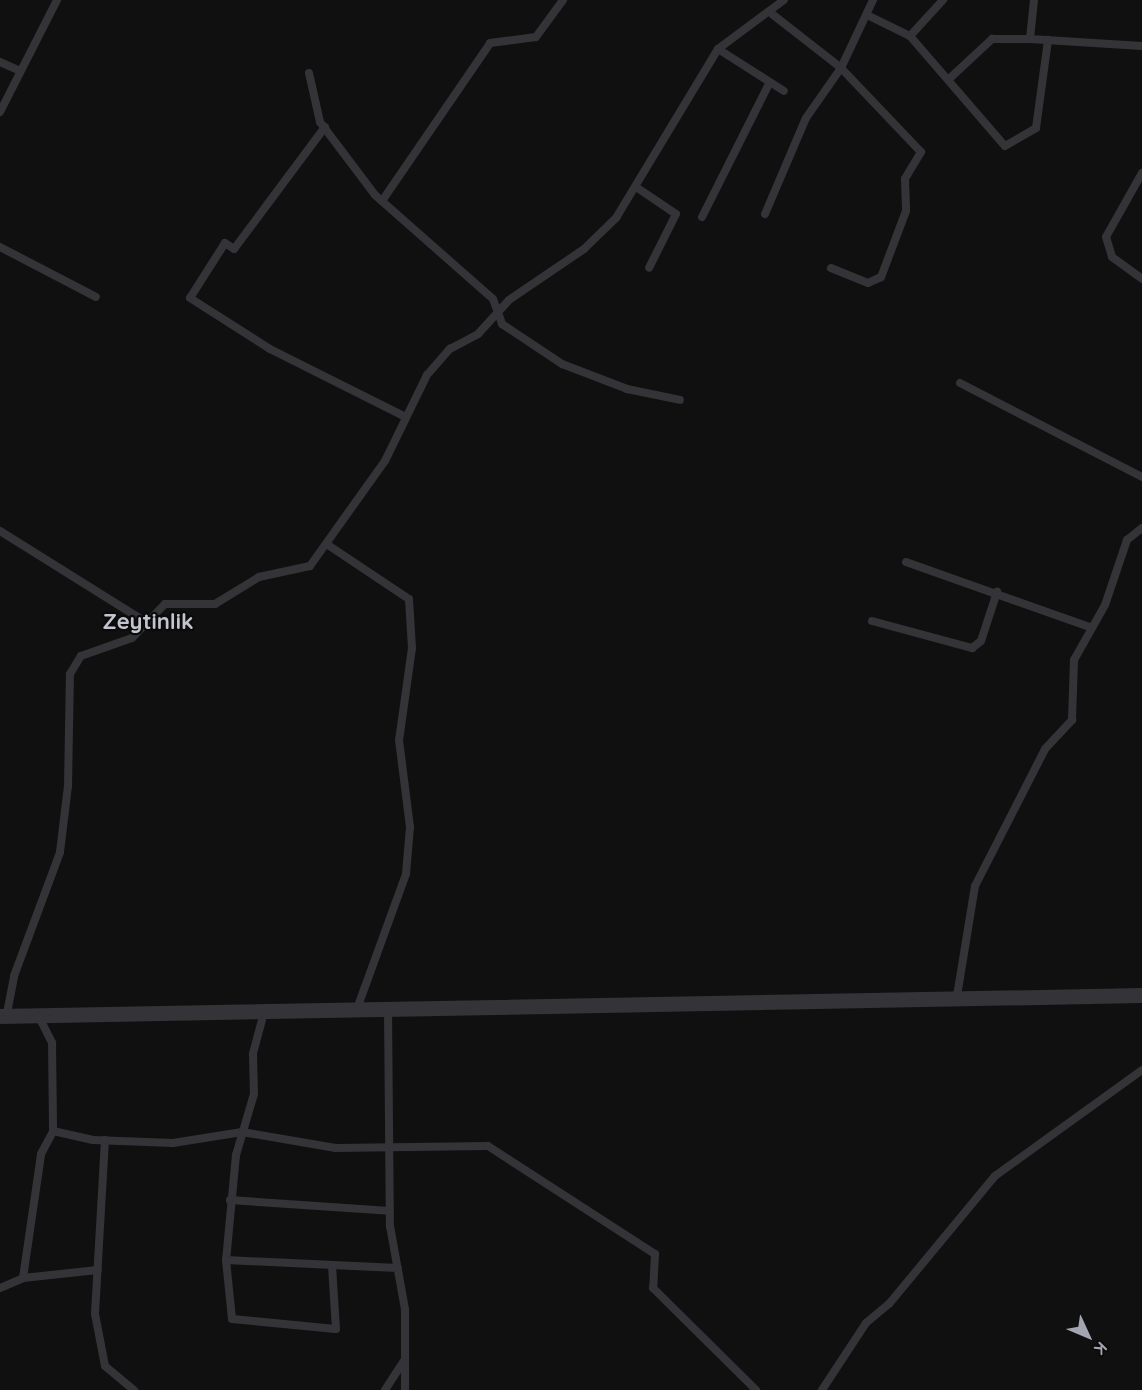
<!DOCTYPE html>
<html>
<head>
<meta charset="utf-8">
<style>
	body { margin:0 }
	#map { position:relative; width:1142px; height:1390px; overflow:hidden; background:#101011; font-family:Quicksand,sans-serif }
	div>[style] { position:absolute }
	.minor>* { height:8px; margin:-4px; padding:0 4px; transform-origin:4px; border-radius:4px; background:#343438 }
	span { translate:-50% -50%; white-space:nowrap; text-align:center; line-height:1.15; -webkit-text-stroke:4.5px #0b0b0c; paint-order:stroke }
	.district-label { font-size:22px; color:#c3c5cd; font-weight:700 }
	.north { position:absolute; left:1058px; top:1306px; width:60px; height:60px; -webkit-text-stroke:4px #0b0b0c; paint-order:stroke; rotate:134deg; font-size:16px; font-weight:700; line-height:24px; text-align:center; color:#a3a6b0 }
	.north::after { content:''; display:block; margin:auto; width:21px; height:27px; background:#a3a6b0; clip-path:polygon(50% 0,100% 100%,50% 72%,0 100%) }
</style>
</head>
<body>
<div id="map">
	<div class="minor">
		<i style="left:1034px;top:0;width:39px;rotate:96deg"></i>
		<i style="left:1030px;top:39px;width:112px;rotate:3.6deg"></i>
		<i style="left:772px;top:14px;width:88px;rotate:38deg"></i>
		<i style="left:841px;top:68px;width:116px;rotate:46.4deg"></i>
		<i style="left:921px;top:152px;width:31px;rotate:121deg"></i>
		<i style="left:905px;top:179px;width:32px;rotate:88deg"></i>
		<i style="left:906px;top:211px;width:71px;rotate:110.7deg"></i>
		<i style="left:881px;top:277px;width:14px;rotate:155deg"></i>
		<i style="left:868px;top:283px;width:40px;rotate:-158deg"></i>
		<i style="left:867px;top:15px;width:48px;rotate:26deg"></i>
		<i style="left:910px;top:36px;width:145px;rotate:49.2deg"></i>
		<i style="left:1005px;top:146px;width:36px;rotate:-30deg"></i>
		<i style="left:1036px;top:128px;width:89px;rotate:-82.2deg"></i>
		<i style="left:910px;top:36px;width:49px;rotate:-47.5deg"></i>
		<i style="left:718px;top:49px;width:78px;rotate:32.5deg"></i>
		<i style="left:0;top:62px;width:22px;rotate:24deg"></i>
		<i style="left:309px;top:73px;width:50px;rotate:77.3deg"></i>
		<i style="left:320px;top:122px;width:91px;rotate:53deg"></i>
		<i style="left:375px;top:195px;width:157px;rotate:41.4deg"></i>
		<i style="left:493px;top:299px;width:27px;rotate:70deg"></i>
		<i style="left:502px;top:324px;width:72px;rotate:33.7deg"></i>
		<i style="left:562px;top:364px;width:70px;rotate:21deg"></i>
		<i style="left:627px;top:389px;width:54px;rotate:11.7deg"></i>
		<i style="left:949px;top:79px;width:59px;rotate:-42.9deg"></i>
		<i style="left:992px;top:39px;width:38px"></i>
		<i style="left:0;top:112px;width:126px;rotate:-63deg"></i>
		<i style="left:325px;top:127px;width:152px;rotate:126.7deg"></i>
		<i style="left:234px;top:249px;width:11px;rotate:-146deg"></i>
		<i style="left:225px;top:243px;width:65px;rotate:122.5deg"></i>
		<i style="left:190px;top:298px;width:95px;rotate:32.5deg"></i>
		<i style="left:270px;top:349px;width:152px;rotate:26.6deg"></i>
		<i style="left:1142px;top:173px;width:73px;rotate:119.4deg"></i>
		<i style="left:1106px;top:237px;width:21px;rotate:73deg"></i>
		<i style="left:1112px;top:257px;width:37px;rotate:36deg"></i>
		<i style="left:636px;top:187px;width:48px;rotate:34deg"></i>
		<i style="left:676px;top:214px;width:60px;rotate:116.6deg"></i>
		<i style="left:382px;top:201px;width:191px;rotate:-55.6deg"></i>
		<i style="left:490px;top:43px;width:46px;rotate:-7.4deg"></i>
		<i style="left:536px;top:37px;width:46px;rotate:-53.9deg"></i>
		<i style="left:765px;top:214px;width:104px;rotate:-66.9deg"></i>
		<i style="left:806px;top:118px;width:61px;rotate:-55deg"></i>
		<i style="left:841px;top:68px;width:75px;rotate:-64.8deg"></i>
		<i style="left:702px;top:217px;width:151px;rotate:-63.3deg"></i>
		<i style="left:0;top:247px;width:108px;rotate:27.5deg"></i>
		<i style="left:960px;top:383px;width:205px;rotate:27.3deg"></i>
		<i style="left:0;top:531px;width:176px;rotate:32deg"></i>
		<i style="left:328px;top:545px;width:97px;rotate:33.7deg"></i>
		<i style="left:409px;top:599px;width:49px;rotate:86.5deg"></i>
		<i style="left:412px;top:648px;width:93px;rotate:98deg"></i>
		<i style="left:399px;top:740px;width:88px;rotate:82.8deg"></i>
		<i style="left:410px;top:827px;width:47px;rotate:94.9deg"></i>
		<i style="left:406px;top:874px;width:140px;rotate:110deg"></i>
		<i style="left:906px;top:562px;width:197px;rotate:19.5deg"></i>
		<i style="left:872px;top:621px;width:104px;rotate:15.1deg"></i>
		<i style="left:972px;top:648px;width:11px;rotate:-38deg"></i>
		<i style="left:981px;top:641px;width:52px;rotate:-71.9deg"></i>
		<i style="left:957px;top:996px;width:111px;rotate:-80.7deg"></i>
		<i style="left:975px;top:886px;width:154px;rotate:-62.9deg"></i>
		<i style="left:1045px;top:749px;width:40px;rotate:-47deg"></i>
		<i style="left:1072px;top:720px;width:60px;rotate:-88.1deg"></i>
		<i style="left:1074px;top:660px;width:63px;rotate:-60.6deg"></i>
		<i style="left:1105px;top:605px;width:69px;rotate:-71.3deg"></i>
		<i style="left:1127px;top:540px;width:19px;rotate:-39deg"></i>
		<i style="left:388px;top:1009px;width:217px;rotate:89.5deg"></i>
		<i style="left:390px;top:1226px;width:84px;rotate:79.8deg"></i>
		<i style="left:405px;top:1309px;width:81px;rotate:90deg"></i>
		<i style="left:0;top:1013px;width:1142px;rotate:-1.05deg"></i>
		<i style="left:7px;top:1013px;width:38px;rotate:-79deg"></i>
		<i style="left:14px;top:976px;width:132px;rotate:-69.6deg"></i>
		<i style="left:60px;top:852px;width:66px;rotate:-83.1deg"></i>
		<i style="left:68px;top:786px;width:112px;rotate:-89deg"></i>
		<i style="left:70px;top:674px;width:21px;rotate:-59deg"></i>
		<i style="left:81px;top:656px;width:54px;rotate:-19.4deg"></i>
		<i style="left:132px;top:638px;width:47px;rotate:-45.9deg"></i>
		<i style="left:165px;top:604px;width:50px"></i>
		<i style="left:215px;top:604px;width:52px;rotate:-31.5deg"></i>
		<i style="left:259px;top:577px;width:52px;rotate:-12.2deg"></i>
		<i style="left:310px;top:566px;width:129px;rotate:-54.5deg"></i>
		<i style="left:385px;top:461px;width:96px;rotate:-64deg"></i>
		<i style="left:427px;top:375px;width:35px;rotate:-49deg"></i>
		<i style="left:450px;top:349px;width:32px;rotate:-28deg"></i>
		<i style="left:478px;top:334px;width:46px;rotate:-47.6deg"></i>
		<i style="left:509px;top:300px;width:91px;rotate:-34.2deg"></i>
		<i style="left:584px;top:249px;width:45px;rotate:-44.1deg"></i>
		<i style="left:616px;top:218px;width:197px;rotate:-58.9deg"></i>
		<i style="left:718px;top:49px;width:82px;rotate:-36.6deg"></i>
		<i style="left:263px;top:1016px;width:39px;rotate:105deg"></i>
		<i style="left:253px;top:1054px;width:40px;rotate:88.6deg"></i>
		<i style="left:254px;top:1094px;width:64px;rotate:106.4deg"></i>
		<i style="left:236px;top:1155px;width:105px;rotate:95.4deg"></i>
		<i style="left:226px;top:1260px;width:172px;rotate:2.7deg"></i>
		<i style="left:39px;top:1017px;width:29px;rotate:63deg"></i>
		<i style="left:52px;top:1043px;width:88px;rotate:89.3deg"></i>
		<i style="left:53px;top:1131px;width:41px;rotate:12.7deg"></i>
		<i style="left:93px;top:1140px;width:80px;rotate:2.1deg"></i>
		<i style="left:173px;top:1143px;width:70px;rotate:-9.1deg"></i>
		<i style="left:242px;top:1132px;width:95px;rotate:9.7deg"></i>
		<i style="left:336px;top:1148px;width:152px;rotate:-0.8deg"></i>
		<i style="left:488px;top:1146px;width:199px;rotate:32.9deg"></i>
		<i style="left:655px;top:1254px;width:34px;rotate:93deg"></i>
		<i style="left:653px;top:1288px;width:145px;rotate:44.7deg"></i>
		<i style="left:0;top:1020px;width:1142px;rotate:-1.05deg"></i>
		<i style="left:105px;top:1140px;width:174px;rotate:93.3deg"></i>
		<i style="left:95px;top:1314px;width:53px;rotate:79.1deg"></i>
		<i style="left:105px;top:1366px;width:38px;rotate:40deg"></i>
		<i style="left:230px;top:1200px;width:160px;rotate:3.9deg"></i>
		<i style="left:226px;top:1260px;width:59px;rotate:84.2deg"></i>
		<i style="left:232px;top:1319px;width:104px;rotate:5.5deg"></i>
		<i style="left:336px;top:1329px;width:63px;rotate:-93.6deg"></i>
		<i style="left:23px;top:1278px;width:75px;rotate:-6.1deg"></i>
		<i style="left:0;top:1288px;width:25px;rotate:-23deg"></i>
		<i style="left:23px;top:1278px;width:125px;rotate:-81.7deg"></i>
		<i style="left:41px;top:1154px;width:26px;rotate:-62deg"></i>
		<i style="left:385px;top:1390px;width:35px;rotate:-57deg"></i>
		<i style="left:822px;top:1390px;width:80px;rotate:-56.7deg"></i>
		<i style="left:866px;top:1323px;width:30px;rotate:-40deg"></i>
		<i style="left:889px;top:1304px;width:166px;rotate:-50.4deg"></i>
		<i style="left:995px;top:1176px;width:181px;rotate:-35.8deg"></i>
	</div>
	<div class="district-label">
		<span style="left:148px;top:622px">Zeytinlik</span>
	</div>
	<div class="north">K</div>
</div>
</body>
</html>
